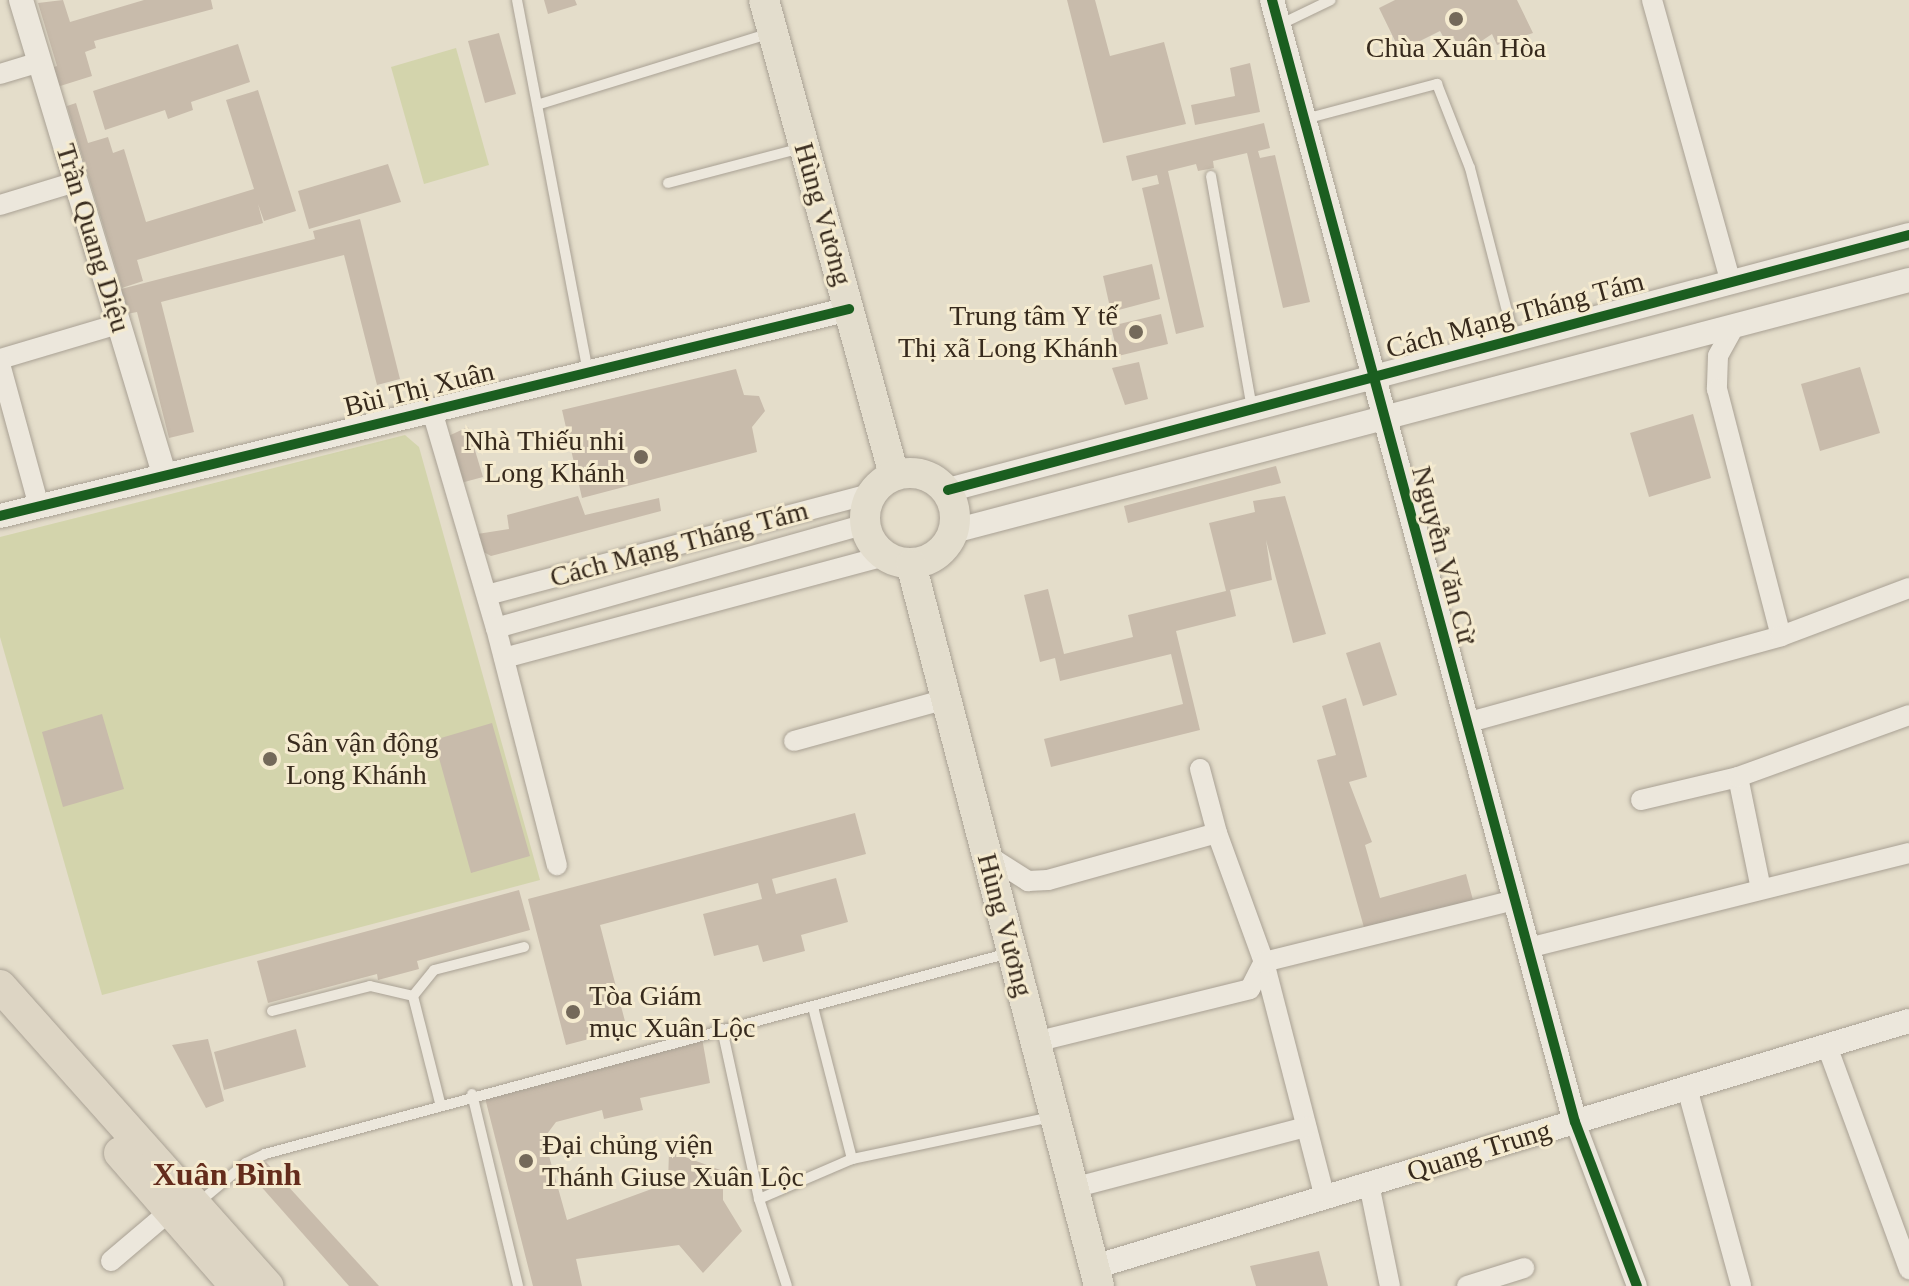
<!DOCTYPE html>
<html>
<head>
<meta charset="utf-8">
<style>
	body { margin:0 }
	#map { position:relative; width:1909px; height:1286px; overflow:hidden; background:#e4ddca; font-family:"Times New Roman",serif }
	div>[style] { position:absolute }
	.green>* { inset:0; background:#d3d4ac }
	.building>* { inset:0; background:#c8bbab }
	.roads { filter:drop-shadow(0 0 2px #a9a194) drop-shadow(0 0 2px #a9a194) }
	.service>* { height:10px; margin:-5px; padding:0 5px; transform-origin:5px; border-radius:5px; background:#ece7dc }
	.minor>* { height:20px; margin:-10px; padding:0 10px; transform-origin:10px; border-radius:10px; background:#ece7dc }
	.tertiary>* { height:24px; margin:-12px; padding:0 12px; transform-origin:12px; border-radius:12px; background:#ece7dc }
	.primary>* { height:30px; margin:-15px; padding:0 15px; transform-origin:15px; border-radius:15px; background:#e3ddcd }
	.primary>.ring { margin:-15px; padding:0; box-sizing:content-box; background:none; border:30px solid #e3ddcd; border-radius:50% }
	.trunk>* { height:32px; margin:-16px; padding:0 16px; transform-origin:16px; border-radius:16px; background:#ddd5c4 }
	.cycleway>* { height:10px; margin:-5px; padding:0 5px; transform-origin:5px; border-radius:5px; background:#1b5e20 }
	.dots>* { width:22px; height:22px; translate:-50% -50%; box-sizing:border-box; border:4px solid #f5ebd0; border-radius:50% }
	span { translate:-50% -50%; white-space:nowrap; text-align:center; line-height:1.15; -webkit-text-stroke:6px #f5ebd0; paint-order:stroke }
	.poi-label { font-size:28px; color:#372a1d }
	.right { translate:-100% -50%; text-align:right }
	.left { translate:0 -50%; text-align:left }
	.street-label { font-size:28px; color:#372a1d }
	.quarter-label { font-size:32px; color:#642c1c; font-weight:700 }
</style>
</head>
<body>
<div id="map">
	<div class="green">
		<i style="clip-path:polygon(456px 48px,489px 165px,424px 184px,391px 67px)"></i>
		<i style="clip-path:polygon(405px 435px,419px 447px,540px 880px,102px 995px,0 637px,0 537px)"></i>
	</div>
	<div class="building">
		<i style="clip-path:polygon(63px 0,70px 22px,144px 0,211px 0,213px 9px,94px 41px,96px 48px,85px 52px,92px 76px,57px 87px,51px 68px,57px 66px,38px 3px)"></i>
		<i style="clip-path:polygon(544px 0,575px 0,577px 5px,548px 14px)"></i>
		<i style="clip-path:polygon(1067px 0,1095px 0,1110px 56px,1164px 42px,1186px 124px,1103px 143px)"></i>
		<i style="clip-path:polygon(1395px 0,1517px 0,1533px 33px,1497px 45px,1492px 34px,1462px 54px,1454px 38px,1446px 42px,1440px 31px,1400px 51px,1379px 8px)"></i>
		<i style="clip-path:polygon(499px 33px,516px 94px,485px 103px,468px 41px)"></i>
		<i style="clip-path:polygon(238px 44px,250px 82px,191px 102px,193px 110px,168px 119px,165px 110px,105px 130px,93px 91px)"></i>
		<i style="clip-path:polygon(1250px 63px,1260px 112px,1195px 125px,1191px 105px,1235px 96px,1230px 68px)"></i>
		<i style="clip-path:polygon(258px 90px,296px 211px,264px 221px,258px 204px,263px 223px,137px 260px,143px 281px,122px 288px,67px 106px,76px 103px,88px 143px,108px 137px,113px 153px,124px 149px,146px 222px,254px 189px,226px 100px)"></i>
		<i style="clip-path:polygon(1264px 123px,1270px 148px,1258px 151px,1260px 158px,1275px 155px,1310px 302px,1283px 308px,1247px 153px,1213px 161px,1214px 168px,1198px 171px,1196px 164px,1168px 171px,1204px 327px,1176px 334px,1142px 188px,1159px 184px,1157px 175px,1132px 181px,1126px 156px)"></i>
		<i style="clip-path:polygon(388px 164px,401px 202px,309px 229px,298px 191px)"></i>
		<i style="clip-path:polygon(360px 219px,400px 379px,377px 385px,344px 255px,161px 302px,194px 432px,169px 438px,137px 312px,127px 314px,121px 289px,315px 239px,313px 231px)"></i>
		<i style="clip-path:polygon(1152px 264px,1160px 299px,1111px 312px,1103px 276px)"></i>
		<i style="clip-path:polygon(1161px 314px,1168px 344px,1118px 356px,1111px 326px)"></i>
		<i style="clip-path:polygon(1139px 362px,1148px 399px,1125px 405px,1112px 368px)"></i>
		<i style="clip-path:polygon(1860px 367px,1880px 433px,1820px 451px,1801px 384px)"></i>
		<i style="clip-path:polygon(736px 369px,744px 395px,759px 396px,765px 411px,752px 427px,757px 452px,582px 498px,562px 410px)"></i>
		<i style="clip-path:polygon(1693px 414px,1711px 478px,1649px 497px,1630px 433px)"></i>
		<i style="clip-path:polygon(468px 427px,483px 477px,457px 484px,444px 438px)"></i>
		<i style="clip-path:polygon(1276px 466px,1281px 483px,1128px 523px,1124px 506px)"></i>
		<i style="clip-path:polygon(578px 496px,585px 515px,659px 498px,661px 511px,491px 556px,474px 547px,471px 535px,509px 529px,507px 515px)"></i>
		<i style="clip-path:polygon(1285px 496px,1326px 634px,1293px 643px,1266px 540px,1272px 580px,1230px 590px,1236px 616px,1176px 631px,1200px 730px,1051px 767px,1044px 739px,1183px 704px,1171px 654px,1060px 681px,1055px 658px,1040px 662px,1024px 595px,1048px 589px,1064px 654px,1133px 637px,1128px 615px,1226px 591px,1209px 523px,1255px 512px,1253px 501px)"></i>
		<i style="clip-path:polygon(1380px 642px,1397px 695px,1363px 706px,1346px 653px)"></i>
		<i style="clip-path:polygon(1346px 698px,1367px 777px,1349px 782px,1372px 842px,1365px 845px,1380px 898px,1466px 874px,1473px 900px,1365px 931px,1317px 760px,1336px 755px,1322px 706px)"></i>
		<i style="clip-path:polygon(102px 714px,124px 789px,63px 807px,42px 732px)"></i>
		<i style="clip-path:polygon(492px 723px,530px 856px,471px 873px,434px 740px)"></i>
		<i style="clip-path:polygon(855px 813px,866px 854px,772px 879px,776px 894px,836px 878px,848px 922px,801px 935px,805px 951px,763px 962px,758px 945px,714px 956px,703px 914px,762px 899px,758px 883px,600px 925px,627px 1029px,566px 1045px,528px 899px)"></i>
		<i style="clip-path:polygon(519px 890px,530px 930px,417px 961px,419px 969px,378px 980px,377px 974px,268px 1003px,257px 961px)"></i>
		<i style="clip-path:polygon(296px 1029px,306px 1067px,224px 1090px,214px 1052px)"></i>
		<i style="clip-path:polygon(702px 1038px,710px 1083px,640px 1098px,643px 1110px,604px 1119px,602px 1110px,556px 1122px,544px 1138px,567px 1220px,668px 1183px,669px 1151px,723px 1171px,723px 1200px,742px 1231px,703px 1273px,679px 1245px,576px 1259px,582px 1286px,533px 1286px,484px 1094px)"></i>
		<i style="clip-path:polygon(208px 1039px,224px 1101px,206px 1108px,172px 1045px)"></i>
		<i style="clip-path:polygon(266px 1162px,379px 1286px,349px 1286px,251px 1175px)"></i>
		<i style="clip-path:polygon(1319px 1251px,1328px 1286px,1256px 1286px,1250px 1266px)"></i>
	</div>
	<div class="roads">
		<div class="service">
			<i style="left:517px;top:0;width:378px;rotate:79.2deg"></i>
			<i style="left:1281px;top:24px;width:55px;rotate:-25.6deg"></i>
			<i style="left:540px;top:104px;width:242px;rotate:-17.1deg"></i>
			<i style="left:1305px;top:119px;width:137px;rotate:-14.9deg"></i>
			<i style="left:1437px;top:84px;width:90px;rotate:68.6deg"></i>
			<i style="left:1470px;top:168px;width:176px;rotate:75.5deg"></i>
			<i style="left:1211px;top:176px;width:236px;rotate:80deg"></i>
			<i style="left:668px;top:183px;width:138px;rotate:-14.7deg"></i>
			<i style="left:413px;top:996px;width:110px;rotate:75.8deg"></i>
			<i style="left:813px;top:1007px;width:157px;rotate:75.6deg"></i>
			<i style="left:272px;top:1011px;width:101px;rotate:-14.3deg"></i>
			<i style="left:370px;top:986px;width:44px;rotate:13.1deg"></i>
			<i style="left:413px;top:996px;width:33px;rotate:-51deg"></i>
			<i style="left:434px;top:970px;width:93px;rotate:-14.3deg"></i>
			<i style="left:722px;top:1029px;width:174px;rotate:77.7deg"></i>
			<i style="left:759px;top:1199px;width:91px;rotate:72.2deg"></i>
			<i style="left:472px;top:1094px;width:197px;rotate:76.5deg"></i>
			<i style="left:759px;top:1199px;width:101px;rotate:-23.3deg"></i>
			<i style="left:852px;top:1159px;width:204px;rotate:-11.9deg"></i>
			<i style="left:197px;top:1204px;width:64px;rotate:-39.9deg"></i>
			<i style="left:246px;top:1163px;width:21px;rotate:-25deg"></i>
			<i style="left:265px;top:1154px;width:771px;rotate:-15.12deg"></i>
		</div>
		<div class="minor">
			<i style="left:1652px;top:0;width:293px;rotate:74.4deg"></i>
			<i style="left:0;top:74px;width:42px;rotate:-16.7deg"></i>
			<i style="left:0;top:205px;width:78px;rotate:-17deg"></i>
			<i style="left:1735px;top:325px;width:35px;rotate:119deg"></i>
			<i style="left:1718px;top:356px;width:33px;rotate:92deg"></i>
			<i style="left:1717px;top:389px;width:255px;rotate:75.5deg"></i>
			<i style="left:0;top:359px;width:123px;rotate:-16.5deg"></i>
			<i style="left:0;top:364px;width:148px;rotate:74.7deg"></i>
			<i style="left:432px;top:411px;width:226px;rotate:73.6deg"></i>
			<i style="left:496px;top:628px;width:245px;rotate:75.6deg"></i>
			<i style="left:487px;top:595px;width:398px;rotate:-14.8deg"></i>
			<i style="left:496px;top:628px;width:383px;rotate:-15.7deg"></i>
			<i style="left:504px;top:658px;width:394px;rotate:-15deg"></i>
			<i style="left:1466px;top:723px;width:327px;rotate:-15.4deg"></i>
			<i style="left:1781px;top:636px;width:137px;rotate:-20.6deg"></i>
			<i style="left:794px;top:741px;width:158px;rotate:-15.4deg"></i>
			<i style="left:1200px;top:769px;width:66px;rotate:75.1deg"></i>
			<i style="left:1217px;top:833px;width:137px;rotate:70deg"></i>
			<i style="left:1264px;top:962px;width:244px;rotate:75.5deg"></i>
			<i style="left:1738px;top:777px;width:114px;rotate:78.4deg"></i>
			<i style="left:1641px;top:800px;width:100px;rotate:-13.3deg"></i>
			<i style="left:1738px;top:777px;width:182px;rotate:-19.9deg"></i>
			<i style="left:987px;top:855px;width:49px;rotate:32.4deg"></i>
			<i style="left:1028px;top:881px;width:20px;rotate:-3deg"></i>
			<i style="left:1048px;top:880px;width:175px;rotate:-15.5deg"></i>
			<i style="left:1528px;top:948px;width:393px;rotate:-14deg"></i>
			<i style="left:1035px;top:1042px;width:221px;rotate:-13.8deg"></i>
			<i style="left:1250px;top:989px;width:30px;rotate:-63deg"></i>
			<i style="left:1264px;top:962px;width:258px;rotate:-13.9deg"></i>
			<i style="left:1827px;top:1046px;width:238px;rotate:69.8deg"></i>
			<i style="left:1687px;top:1088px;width:205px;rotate:74.7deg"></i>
			<i style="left:1575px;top:1122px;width:175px;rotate:69.3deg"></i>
			<i style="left:1369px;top:1184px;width:104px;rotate:78.4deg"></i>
			<i style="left:1073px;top:1188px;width:241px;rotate:-14.7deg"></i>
			<i style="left:111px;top:1261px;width:77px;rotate:-40.3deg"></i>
			<i style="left:1467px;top:1286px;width:60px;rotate:-17.5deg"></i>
		</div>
		<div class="tertiary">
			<i style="left:21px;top:0;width:497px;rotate:73.2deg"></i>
			<i style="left:1272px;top:0;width:1162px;rotate:74.89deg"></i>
			<i style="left:948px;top:490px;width:994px;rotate:-14.86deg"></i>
			<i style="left:0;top:516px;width:874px;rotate:-13.7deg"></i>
			<i style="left:954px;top:531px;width:987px;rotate:-14.73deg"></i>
			<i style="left:1094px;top:1267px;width:851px;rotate:-16.8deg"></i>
		</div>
		<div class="primary">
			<i style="left:764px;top:0;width:492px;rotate:74.7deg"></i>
			<i class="ring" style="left:865px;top:473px;width:60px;height:60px"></i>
			<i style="left:911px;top:564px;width:746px;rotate:75.4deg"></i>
		</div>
		<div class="trunk">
			<i style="left:0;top:986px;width:402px;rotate:48.3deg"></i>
			<i style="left:120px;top:1153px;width:176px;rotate:48.9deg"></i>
		</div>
	</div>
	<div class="cycleway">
		<i style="left:1272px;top:0;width:1162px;rotate:74.89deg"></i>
		<i style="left:1575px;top:1122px;width:175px;rotate:69.3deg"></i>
		<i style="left:948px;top:490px;width:994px;rotate:-14.86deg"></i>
		<i style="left:0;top:516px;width:874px;rotate:-13.7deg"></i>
	</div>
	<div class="dots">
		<i style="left:1456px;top:19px;background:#74695a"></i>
		<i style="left:1136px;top:332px;background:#74695a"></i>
		<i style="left:641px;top:457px;background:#74695a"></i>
		<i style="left:270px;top:759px;background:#74695a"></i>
		<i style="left:573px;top:1012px;background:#74695a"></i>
		<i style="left:526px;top:1161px;background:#74695a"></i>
	</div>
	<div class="poi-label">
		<span style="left:1456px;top:48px">Chùa Xuân Hòa</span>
		<span class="right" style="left:1118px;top:332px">Trung tâm Y tế<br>Thị xã Long Khánh</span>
		<span class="right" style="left:625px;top:457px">Nhà Thiếu nhi<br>Long Khánh</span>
		<span class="left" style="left:286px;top:759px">Sân vận động<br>Long Khánh</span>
		<span class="left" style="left:589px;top:1012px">Tòa Giám<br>mục Xuân Lộc</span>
		<span class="left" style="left:542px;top:1161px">Đại chủng viện<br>Thánh Giuse Xuân Lộc</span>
	</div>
	<div class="street-label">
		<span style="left:823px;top:214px;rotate:74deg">Hùng Vương</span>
		<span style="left:93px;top:238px;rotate:73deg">Trần Quang Diệu</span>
		<span style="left:1515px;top:315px;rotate:-15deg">Cách Mạng Tháng Tám</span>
		<span style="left:419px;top:389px;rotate:-14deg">Bùi Thị Xuân</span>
		<span style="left:679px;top:544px;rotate:-15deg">Cách Mạng Tháng Tám</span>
		<span style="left:1444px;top:555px;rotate:75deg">Nguyễn Văn Cừ</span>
		<span style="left:1005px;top:925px;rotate:75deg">Hùng Vương</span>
		<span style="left:1479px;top:1151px;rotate:-17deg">Quang Trung</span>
	</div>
	<div class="quarter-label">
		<span style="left:227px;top:1174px">Xuân Bình</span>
	</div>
</div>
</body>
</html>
